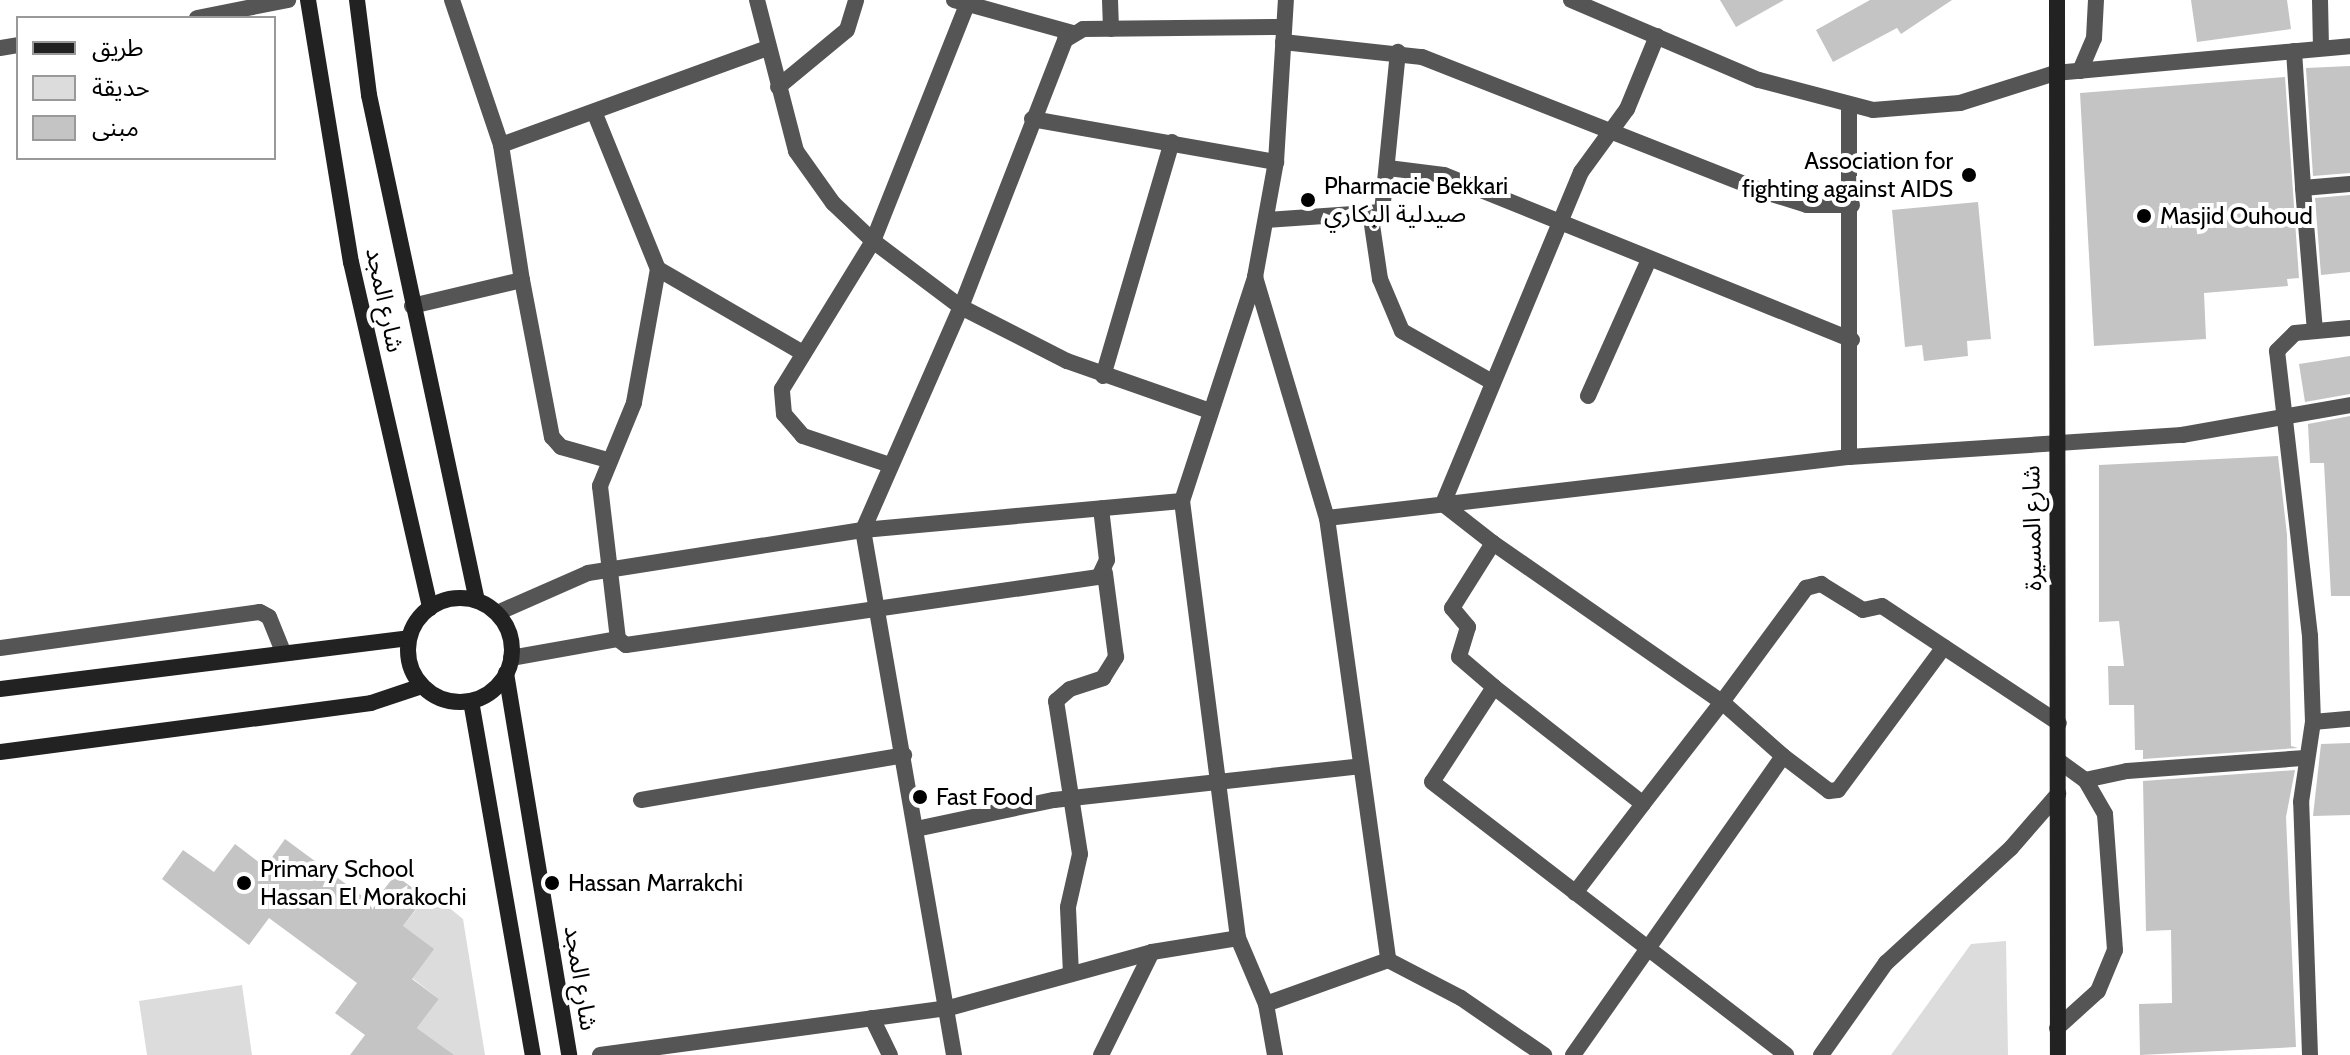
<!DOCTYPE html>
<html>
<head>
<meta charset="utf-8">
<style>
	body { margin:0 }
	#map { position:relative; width:2350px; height:1055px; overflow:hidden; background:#fff; font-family:Cabin,"Noto Sans Arabic",sans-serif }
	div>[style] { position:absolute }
	.green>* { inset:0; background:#dcdcdc }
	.building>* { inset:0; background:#c4c4c4 }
	.lane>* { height:16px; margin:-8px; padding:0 8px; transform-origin:8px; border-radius:8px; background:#555 }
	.street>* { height:16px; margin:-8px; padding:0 8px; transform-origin:8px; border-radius:8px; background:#555 }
	.secondary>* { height:16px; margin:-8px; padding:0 8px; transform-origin:8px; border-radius:8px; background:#222 }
	.secondary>.ring { margin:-8px; padding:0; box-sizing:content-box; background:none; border:16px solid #222; border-radius:50% }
	.dots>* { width:22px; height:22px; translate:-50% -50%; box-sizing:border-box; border:4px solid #fff; border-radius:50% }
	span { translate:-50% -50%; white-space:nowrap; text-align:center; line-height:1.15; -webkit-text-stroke:8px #fff; paint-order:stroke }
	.poi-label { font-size:24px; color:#000 }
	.right { translate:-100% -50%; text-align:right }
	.left { translate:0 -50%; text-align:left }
	.street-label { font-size:24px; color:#000 }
	.legend { position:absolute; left:16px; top:16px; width:260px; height:144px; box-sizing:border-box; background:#fff; border:2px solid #999; margin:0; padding:10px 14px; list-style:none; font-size:24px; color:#000 }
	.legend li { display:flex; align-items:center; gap:16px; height:40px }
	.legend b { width:40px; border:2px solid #999 }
</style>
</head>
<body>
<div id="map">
	<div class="green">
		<i style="clip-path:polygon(430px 892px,463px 919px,485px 1055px,443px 1055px,447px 1050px,417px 1028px,439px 999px,412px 978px,372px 903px,403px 926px)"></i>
		<i style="clip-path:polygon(2006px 941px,2008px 1055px,1891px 1055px,1971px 944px)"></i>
		<i style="clip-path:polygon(242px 985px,252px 1055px,147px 1055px,139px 1001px)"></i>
	</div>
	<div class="building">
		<i style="clip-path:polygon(1720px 0,1784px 0,1736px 27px)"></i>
		<i style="clip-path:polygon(1870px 0,1952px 0,1901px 34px,1897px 28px,1833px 62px,1816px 30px)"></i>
		<i style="clip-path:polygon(2191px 0,2287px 0,2291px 29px,2197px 42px)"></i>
		<i style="clip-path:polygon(2350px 66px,2350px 173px,2313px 176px,2306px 68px)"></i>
		<i style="clip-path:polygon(2285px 77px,2299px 278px,2287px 279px,2288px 286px,2204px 293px,2206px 339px,2094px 346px,2080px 93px)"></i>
		<i style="clip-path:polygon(2350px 195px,2350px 272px,2321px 275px,2315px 198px)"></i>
		<i style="clip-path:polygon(1978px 202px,1991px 339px,1967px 341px,1968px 356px,1924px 361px,1922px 345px,1905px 347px,1892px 210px)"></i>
		<i style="clip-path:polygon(2350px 356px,2350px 394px,2305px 402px,2299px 364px)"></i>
		<i style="clip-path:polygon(2350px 416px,2350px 596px,2331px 596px,2324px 463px,2310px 463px,2308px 424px)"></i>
		<i style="clip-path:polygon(2278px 456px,2287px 535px,2291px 746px,2298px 748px,2143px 759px,2143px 750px,2135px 750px,2134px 705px,2109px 705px,2108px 666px,2124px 666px,2119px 621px,2099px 622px,2099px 465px)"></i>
		<i style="clip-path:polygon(2350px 743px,2350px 815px,2313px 816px,2321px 744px)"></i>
		<i style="clip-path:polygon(2295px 770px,2286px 817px,2296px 1047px,2140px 1055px,2139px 1004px,2172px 1003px,2171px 930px,2146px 931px,2143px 781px)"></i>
		<i style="clip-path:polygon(285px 839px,373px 904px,395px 875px,425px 897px,403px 926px,434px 949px,412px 979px,439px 999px,417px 1028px,454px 1055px,350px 1055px,365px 1035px,335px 1013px,357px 983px,269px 918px,249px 945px,162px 879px,183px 850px,214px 872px,235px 844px,265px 867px)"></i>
	</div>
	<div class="lane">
		<i style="left:452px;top:0;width:153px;rotate:71.3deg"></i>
		<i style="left:501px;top:145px;width:137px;rotate:81.2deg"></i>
		<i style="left:197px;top:18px;width:93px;rotate:-11.2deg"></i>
		<i style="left:0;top:48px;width:18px;rotate:-9deg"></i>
		<i style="left:2080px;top:71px;width:36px;rotate:-67deg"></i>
		<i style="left:2094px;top:38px;width:38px;rotate:-87deg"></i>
		<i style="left:0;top:648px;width:262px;rotate:-7.9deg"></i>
		<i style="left:260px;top:612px;width:10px;rotate:29deg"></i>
		<i style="left:269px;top:617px;width:37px;rotate:68deg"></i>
		<i style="left:2057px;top:1028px;width:55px;rotate:-42.1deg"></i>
		<i style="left:2098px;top:991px;width:44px;rotate:-67.5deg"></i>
		<i style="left:2115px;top:950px;width:136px;rotate:-94.2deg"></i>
		<i style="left:2105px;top:814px;width:39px;rotate:-120deg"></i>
		<i style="left:2085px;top:780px;width:32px;rotate:-144deg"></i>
	</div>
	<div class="street">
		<i style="left:757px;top:0;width:156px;rotate:75.5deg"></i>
		<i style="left:796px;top:151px;width:64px;rotate:54.6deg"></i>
		<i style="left:833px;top:203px;width:55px;rotate:43.5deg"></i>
		<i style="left:873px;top:241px;width:110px;rotate:36.9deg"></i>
		<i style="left:961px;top:307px;width:119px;rotate:27deg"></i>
		<i style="left:1067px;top:361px;width:148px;rotate:19.3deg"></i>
		<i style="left:954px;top:0;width:123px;rotate:15.5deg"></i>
		<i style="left:1110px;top:0;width:29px;rotate:88deg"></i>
		<i style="left:1571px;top:0;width:204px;rotate:23.1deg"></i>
		<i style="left:1759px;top:80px;width:118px;rotate:14.7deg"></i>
		<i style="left:1873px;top:110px;width:87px;rotate:-4.6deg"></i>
		<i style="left:1960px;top:103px;width:100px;rotate:-17.5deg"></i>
		<i style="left:2055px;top:73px;width:296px;rotate:-5.2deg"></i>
		<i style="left:2320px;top:0;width:48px;rotate:88.8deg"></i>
		<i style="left:1657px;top:36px;width:79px;rotate:112.3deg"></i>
		<i style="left:1627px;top:109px;width:78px;rotate:126.1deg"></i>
		<i style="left:1581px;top:172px;width:360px;rotate:112.6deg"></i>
		<i style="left:1443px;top:504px;width:63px;rotate:38deg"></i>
		<i style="left:1493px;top:543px;width:77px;rotate:122.2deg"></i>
		<i style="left:1452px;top:608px;width:25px;rotate:50deg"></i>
		<i style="left:1468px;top:627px;width:31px;rotate:107deg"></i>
		<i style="left:1459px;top:657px;width:46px;rotate:40.6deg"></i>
		<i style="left:1494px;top:687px;width:113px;rotate:123.1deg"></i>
		<i style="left:1432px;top:782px;width:447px;rotate:37.6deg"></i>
		<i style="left:1283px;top:42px;width:140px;rotate:6.2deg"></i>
		<i style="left:1422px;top:57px;width:362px;rotate:21.5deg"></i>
		<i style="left:1759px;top:190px;width:50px;rotate:17.4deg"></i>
		<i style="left:1807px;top:205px;width:45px"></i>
		<i style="left:2294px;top:51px;width:137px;rotate:86.2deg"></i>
		<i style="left:778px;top:87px;width:89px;rotate:-39.6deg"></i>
		<i style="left:847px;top:30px;width:31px;rotate:-73deg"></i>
		<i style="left:595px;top:114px;width:167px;rotate:67.9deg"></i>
		<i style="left:658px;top:269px;width:165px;rotate:30.1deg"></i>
		<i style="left:1032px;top:119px;width:248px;rotate:10deg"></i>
		<i style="left:501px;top:145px;width:284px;rotate:-20deg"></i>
		<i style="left:1388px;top:168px;width:56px;rotate:7.1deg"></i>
		<i style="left:1444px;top:175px;width:440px;rotate:22deg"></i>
		<i style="left:1371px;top:218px;width:62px;rotate:81.6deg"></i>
		<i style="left:1380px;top:279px;width:56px;rotate:67.1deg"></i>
		<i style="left:1402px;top:331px;width:103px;rotate:29.5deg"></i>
		<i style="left:1267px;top:220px;width:115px;rotate:-4deg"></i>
		<i style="left:1382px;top:212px;width:161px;rotate:-84.3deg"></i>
		<i style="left:658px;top:269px;width:136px;rotate:100.2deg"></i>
		<i style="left:634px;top:403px;width:90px;rotate:112.3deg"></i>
		<i style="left:600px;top:486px;width:154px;rotate:83.3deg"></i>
		<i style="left:618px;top:639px;width:10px;rotate:37deg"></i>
		<i style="left:626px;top:645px;width:478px;rotate:-8.2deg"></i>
		<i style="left:1099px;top:577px;width:19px;rotate:-65deg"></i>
		<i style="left:1107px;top:560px;width:52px;rotate:-96.6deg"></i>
		<i style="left:1255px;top:277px;width:252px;rotate:73.4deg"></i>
		<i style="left:1327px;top:518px;width:446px;rotate:82.1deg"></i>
		<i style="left:412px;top:306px;width:113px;rotate:-13.3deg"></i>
		<i style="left:522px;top:280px;width:160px;rotate:79.2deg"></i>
		<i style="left:552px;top:437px;width:13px;rotate:48deg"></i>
		<i style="left:561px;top:447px;width:49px;rotate:15.5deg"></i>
		<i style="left:2315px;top:331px;width:144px;rotate:-94.8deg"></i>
		<i style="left:2303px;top:188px;width:47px;rotate:-4.9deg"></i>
		<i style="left:1103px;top:376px;width:244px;rotate:-73.6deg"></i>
		<i style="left:1588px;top:396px;width:147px;rotate:-65.9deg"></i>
		<i style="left:1849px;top:457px;width:351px;rotate:-90deg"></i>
		<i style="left:890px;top:465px;width:92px;rotate:-161.6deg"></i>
		<i style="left:803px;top:436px;width:29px;rotate:-131deg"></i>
		<i style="left:784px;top:414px;width:25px;rotate:-95deg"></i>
		<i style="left:782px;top:389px;width:174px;rotate:-58.4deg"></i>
		<i style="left:873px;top:241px;width:259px;rotate:-68.3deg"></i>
		<i style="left:1327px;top:518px;width:526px;rotate:-6.67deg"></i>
		<i style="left:1849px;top:457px;width:334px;rotate:-3.8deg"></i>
		<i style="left:2182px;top:435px;width:171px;rotate:-10.1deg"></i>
		<i style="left:1493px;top:543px;width:279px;rotate:34.8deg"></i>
		<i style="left:1722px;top:702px;width:142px;rotate:-53.6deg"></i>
		<i style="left:1806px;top:588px;width:16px;rotate:-15deg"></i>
		<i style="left:1821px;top:584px;width:49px;rotate:31.8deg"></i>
		<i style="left:1863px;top:610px;width:19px;rotate:-12deg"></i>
		<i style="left:1882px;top:606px;width:212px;rotate:33.5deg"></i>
		<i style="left:497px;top:613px;width:99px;rotate:-23.7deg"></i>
		<i style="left:588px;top:573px;width:278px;rotate:-8.9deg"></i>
		<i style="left:863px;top:530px;width:320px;rotate:-5.2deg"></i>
		<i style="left:511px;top:658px;width:109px;rotate:-10.1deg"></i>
		<i style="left:1494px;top:687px;width:189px;rotate:38.1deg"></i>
		<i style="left:1643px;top:804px;width:112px;rotate:127.4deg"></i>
		<i style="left:2313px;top:722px;width:37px;rotate:-5deg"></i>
		<i style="left:1783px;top:756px;width:58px;rotate:37.3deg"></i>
		<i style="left:1829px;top:791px;width:9px;rotate:-6deg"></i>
		<i style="left:1838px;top:790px;width:178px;rotate:-53.5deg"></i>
		<i style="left:2085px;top:780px;width:43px;rotate:-12.1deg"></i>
		<i style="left:2127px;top:771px;width:179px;rotate:-4.2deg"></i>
		<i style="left:641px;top:800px;width:267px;rotate:-9.7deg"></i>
		<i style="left:916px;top:829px;width:141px;rotate:-11.9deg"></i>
		<i style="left:1054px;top:800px;width:309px;rotate:-6.3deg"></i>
		<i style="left:1238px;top:938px;width:441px;rotate:-97.3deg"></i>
		<i style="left:1182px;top:501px;width:236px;rotate:-71.9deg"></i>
		<i style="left:1255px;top:277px;width:117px;rotate:-79.7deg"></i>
		<i style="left:1276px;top:162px;width:162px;rotate:-86.5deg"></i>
		<i style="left:1071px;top:974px;width:67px;rotate:-92.6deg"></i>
		<i style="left:1068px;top:907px;width:54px;rotate:-77.2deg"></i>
		<i style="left:1080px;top:854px;width:155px;rotate:-98.9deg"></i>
		<i style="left:1056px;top:701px;width:18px;rotate:-41deg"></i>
		<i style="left:1070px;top:689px;width:35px;rotate:-18deg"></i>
		<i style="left:1103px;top:678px;width:25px;rotate:-58deg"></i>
		<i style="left:1116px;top:657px;width:85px;rotate:-97.5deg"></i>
		<i style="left:1266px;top:1004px;width:130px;rotate:-19.8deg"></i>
		<i style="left:1388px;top:960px;width:82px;rotate:27.5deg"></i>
		<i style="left:1461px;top:998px;width:101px;rotate:34.5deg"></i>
		<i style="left:872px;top:1018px;width:41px;rotate:64.1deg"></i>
		<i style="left:600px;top:1055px;width:352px;rotate:-7.7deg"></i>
		<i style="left:949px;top:1008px;width:211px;rotate:-15.4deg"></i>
		<i style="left:1152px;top:952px;width:87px;rotate:-9.2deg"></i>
		<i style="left:1238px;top:938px;width:72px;rotate:67deg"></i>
		<i style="left:1266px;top:1004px;width:52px;rotate:80deg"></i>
		<i style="left:954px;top:1055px;width:533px;rotate:-99.83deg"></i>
		<i style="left:863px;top:530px;width:244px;rotate:-66.3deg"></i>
		<i style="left:961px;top:307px;width:287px;rotate:-68.7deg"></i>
		<i style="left:1065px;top:40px;width:21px;rotate:-31deg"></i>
		<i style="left:1083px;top:29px;width:201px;rotate:-0.6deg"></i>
		<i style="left:1101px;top:1055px;width:115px;rotate:-63.7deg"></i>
		<i style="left:1573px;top:1055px;width:365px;rotate:-54.9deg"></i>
		<i style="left:1783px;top:756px;width:81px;rotate:-138.5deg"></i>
		<i style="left:1722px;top:702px;width:129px;rotate:127.8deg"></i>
		<i style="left:1821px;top:1055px;width:113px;rotate:-54.8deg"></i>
		<i style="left:1886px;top:963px;width:170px;rotate:-42.6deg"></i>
		<i style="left:2011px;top:848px;width:72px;rotate:-49deg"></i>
		<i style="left:2310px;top:1055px;width:253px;rotate:-92deg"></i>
		<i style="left:2301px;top:802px;width:81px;rotate:-81.5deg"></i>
		<i style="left:2313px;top:722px;width:86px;rotate:-92deg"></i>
		<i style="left:2310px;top:636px;width:287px;rotate:-96.6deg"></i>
		<i style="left:2277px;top:351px;width:25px;rotate:-45deg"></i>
		<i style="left:2295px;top:333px;width:55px;rotate:-5.2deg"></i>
	</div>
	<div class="secondary">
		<i style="left:308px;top:0;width:266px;rotate:80.7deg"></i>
		<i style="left:351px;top:262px;width:355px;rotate:77.1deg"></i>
		<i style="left:357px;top:0;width:96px;rotate:82.8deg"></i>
		<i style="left:369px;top:95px;width:517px;rotate:77.95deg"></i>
		<i style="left:2057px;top:0;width:1055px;rotate:89.95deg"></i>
		<i class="ring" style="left:408px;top:598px;width:88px;height:88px"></i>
		<i style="left:506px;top:673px;width:387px;rotate:80.6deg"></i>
		<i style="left:0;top:689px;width:412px;rotate:-7.1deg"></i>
		<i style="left:471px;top:701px;width:359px;rotate:80.1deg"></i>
		<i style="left:0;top:752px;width:374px;rotate:-7.5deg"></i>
		<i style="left:371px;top:703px;width:54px;rotate:-18.4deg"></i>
	</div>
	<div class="dots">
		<i style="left:1969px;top:175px;background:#000"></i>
		<i style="left:1308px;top:200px;background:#000"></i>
		<i style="left:2144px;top:216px;background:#000"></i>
		<i style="left:920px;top:797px;background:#000"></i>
		<i style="left:244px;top:883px;background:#000"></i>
		<i style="left:552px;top:883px;background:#000"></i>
	</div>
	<div class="poi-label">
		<span class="right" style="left:1953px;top:175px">Association for<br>fighting against AIDS</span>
		<span class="left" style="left:1324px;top:200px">Pharmacie Bekkari<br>صيدلية البكاري</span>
		<span class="left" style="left:2160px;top:216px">Masjid Ouhoud</span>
		<span class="left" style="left:936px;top:797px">Fast Food</span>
		<span class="left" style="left:260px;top:883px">Primary School<br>Hassan El Morakochi</span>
		<span class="left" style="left:568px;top:883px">Hassan Marrakchi</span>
	</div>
	<div class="street-label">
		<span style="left:385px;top:300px;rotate:78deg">شارع المجد</span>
		<span style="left:2032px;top:528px;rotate:-91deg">شارع المسيرة</span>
		<span style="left:581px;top:978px;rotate:81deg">شارع المجد</span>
	</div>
	<ul class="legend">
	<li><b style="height:10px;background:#222"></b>طريق</li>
	<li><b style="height:22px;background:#dcdcdc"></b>حديقة</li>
	<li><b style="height:22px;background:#c4c4c4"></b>مبنى</li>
	</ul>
</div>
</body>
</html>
